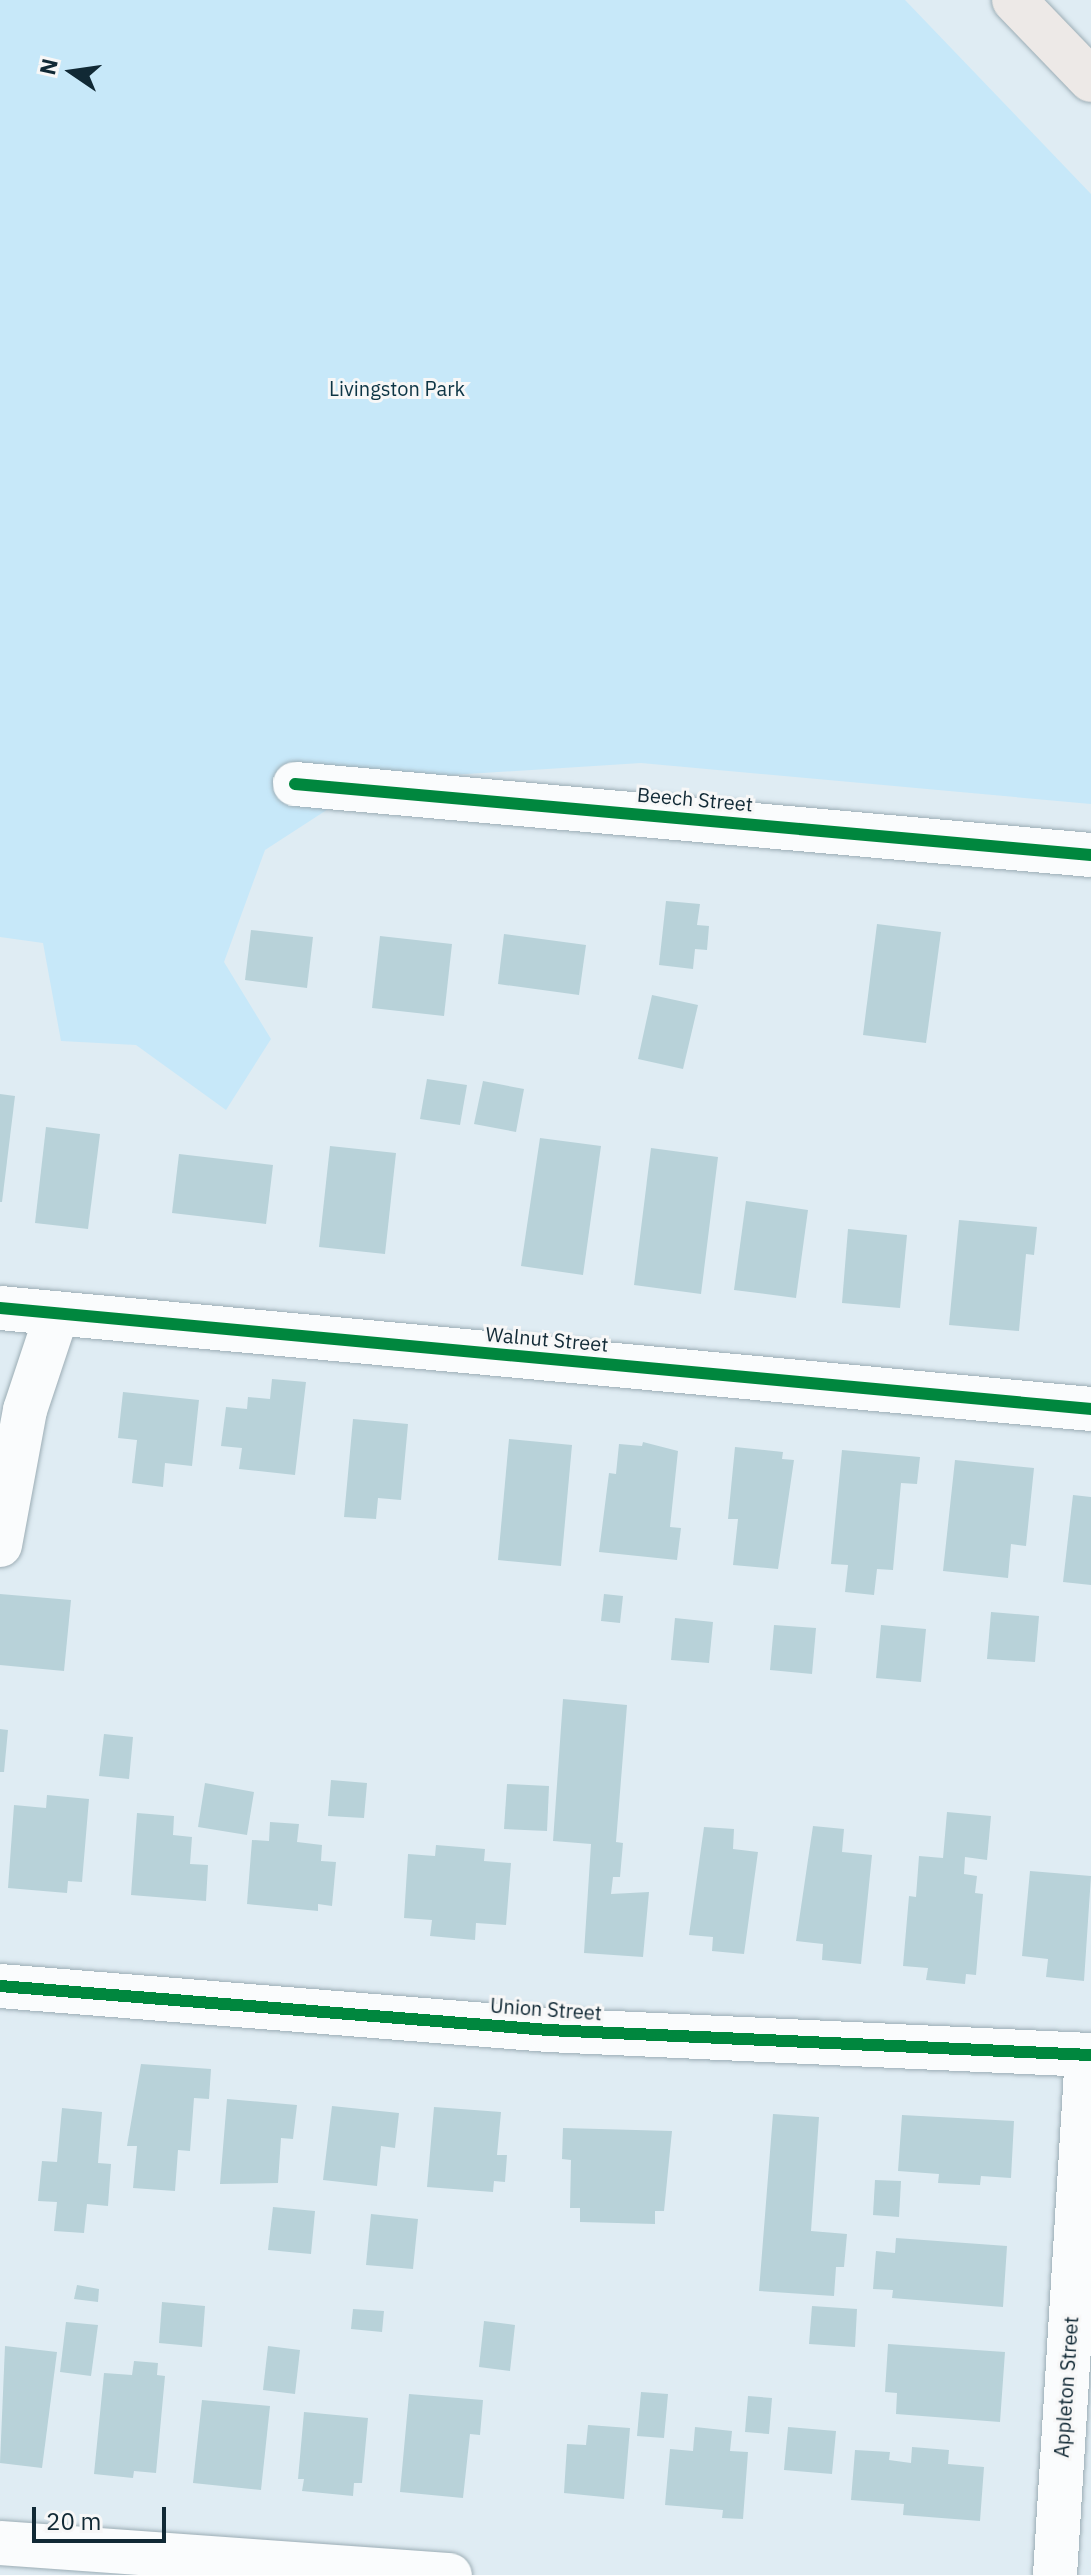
<!DOCTYPE html>
<html>
<head>
<meta charset="utf-8">
<style>
	body { margin:0 }
	#map { position:relative; width:1091px; height:2575px; overflow:hidden; background:#dfecf3; font-family:"IBM Plex Sans",sans-serif }
	div>[style] { position:absolute }
	.green>* { inset:0; background:#c7e8f9 }
	.building>* { inset:0; background:#b8d2d9 }
	.roads { filter:drop-shadow(0 0 2px #9cadb5) drop-shadow(0 0 2px #9cadb5) }
	.minor>* { height:44px; margin:-22px; padding:0 22px; transform-origin:22px; border-radius:22px; background:#fafcfd }
	.major>* { height:44px; margin:-22px; padding:0 22px; transform-origin:22px; border-radius:22px; background:#ede9e7 }
	.cycleway>* { height:12px; margin:-6px; padding:0 6px; transform-origin:6px; border-radius:6px; background:#00873e }
	span { translate:-50% -50%; white-space:nowrap; text-align:center; line-height:1.15; -webkit-text-stroke:6px #f7f7f7; paint-order:stroke }
	.park-label { font-size:20px; color:#0d3545 }
	.street-label { font-size:20px; color:#112935 }
	.north { position:absolute; left:32px; top:32px; width:80px; height:80px; -webkit-text-stroke:6px #f7f7f7; paint-order:stroke; rotate:283deg; font-size:22px; font-weight:700; line-height:32px; text-align:center; color:#112935 }
	.north::after { content:''; display:block; margin:auto; width:28px; height:36px; background:#112935; clip-path:polygon(50% 0,100% 100%,50% 72%,0 100%) }
	.scale { position:absolute; left:32px; top:2507px; width:134px; height:36px; box-sizing:border-box; border:4px solid #112935; border-top:0; padding-left:10px; font-size:24px; line-height:28px; white-space:nowrap; color:#112935; -webkit-text-stroke:6px #f7f7f7; paint-order:stroke }
</style>
</head>
<body>
<div id="map">
	<div class="green">
		<i style="clip-path:polygon(0 0,905px 0,1091px 194px,1091px 804px,641px 763px,373px 780px,265px 850px,224px 962px,271px 1039px,226px 1110px,136px 1045px,61px 1041px,43px 943px,0 937px)"></i>
	</div>
	<div class="building">
		<i style="clip-path:polygon(666px 901px,700px 904px,697px 925px,709px 926px,707px 950px,695px 949px,693px 969px,659px 965px)"></i>
		<i style="clip-path:polygon(877px 924px,941px 932px,926px 1043px,863px 1035px)"></i>
		<i style="clip-path:polygon(251px 930px,313px 937px,307px 988px,245px 980px)"></i>
		<i style="clip-path:polygon(504px 934px,586px 945px,579px 995px,498px 984px)"></i>
		<i style="clip-path:polygon(380px 936px,452px 944px,444px 1016px,372px 1008px)"></i>
		<i style="clip-path:polygon(652px 995px,698px 1005px,683px 1069px,638px 1059px)"></i>
		<i style="clip-path:polygon(427px 1079px,467px 1085px,460px 1125px,420px 1119px)"></i>
		<i style="clip-path:polygon(483px 1081px,524px 1089px,516px 1132px,474px 1124px)"></i>
		<i style="clip-path:polygon(0 1094px,15px 1096px,2px 1202px,0 1202px)"></i>
		<i style="clip-path:polygon(46px 1127px,100px 1134px,88px 1229px,35px 1223px)"></i>
		<i style="clip-path:polygon(540px 1138px,601px 1146px,583px 1275px,521px 1266px)"></i>
		<i style="clip-path:polygon(330px 1146px,396px 1153px,385px 1254px,319px 1247px)"></i>
		<i style="clip-path:polygon(651px 1148px,718px 1157px,701px 1294px,634px 1285px)"></i>
		<i style="clip-path:polygon(179px 1154px,273px 1165px,266px 1224px,172px 1213px)"></i>
		<i style="clip-path:polygon(746px 1201px,808px 1210px,796px 1298px,734px 1290px)"></i>
		<i style="clip-path:polygon(959px 1220px,1037px 1227px,1034px 1255px,1026px 1254px,1019px 1331px,949px 1325px)"></i>
		<i style="clip-path:polygon(848px 1229px,907px 1235px,900px 1308px,842px 1303px)"></i>
		<i style="clip-path:polygon(272px 1379px,306px 1382px,295px 1475px,239px 1469px,242px 1448px,221px 1446px,226px 1407px,247px 1409px,248px 1397px,270px 1399px)"></i>
		<i style="clip-path:polygon(123px 1392px,199px 1400px,192px 1466px,165px 1463px,163px 1487px,132px 1483px,137px 1440px,118px 1438px)"></i>
		<i style="clip-path:polygon(353px 1419px,408px 1424px,401px 1500px,378px 1498px,376px 1519px,344px 1517px)"></i>
		<i style="clip-path:polygon(509px 1439px,572px 1445px,561px 1566px,498px 1560px)"></i>
		<i style="clip-path:polygon(643px 1442px,678px 1451px,670px 1527px,681px 1528px,677px 1560px,599px 1552px,609px 1473px,616px 1474px,619px 1444px,642px 1446px)"></i>
		<i style="clip-path:polygon(735px 1447px,783px 1452px,782px 1459px,794px 1460px,778px 1569px,733px 1565px,738px 1519px,728px 1519px)"></i>
		<i style="clip-path:polygon(842px 1450px,920px 1457px,917px 1484px,901px 1483px,893px 1570px,877px 1569px,874px 1595px,845px 1592px,848px 1565px,831px 1564px)"></i>
		<i style="clip-path:polygon(955px 1460px,1034px 1468px,1026px 1546px,1011px 1544px,1008px 1578px,943px 1571px)"></i>
		<i style="clip-path:polygon(1073px 1495px,1091px 1497px,1091px 1585px,1063px 1582px)"></i>
		<i style="clip-path:polygon(0 1594px,71px 1600px,64px 1671px,0 1665px)"></i>
		<i style="clip-path:polygon(604px 1594px,623px 1596px,620px 1623px,601px 1621px)"></i>
		<i style="clip-path:polygon(991px 1612px,1039px 1616px,1035px 1662px,987px 1659px)"></i>
		<i style="clip-path:polygon(675px 1618px,713px 1622px,709px 1663px,671px 1660px)"></i>
		<i style="clip-path:polygon(774px 1625px,816px 1628px,812px 1674px,770px 1670px)"></i>
		<i style="clip-path:polygon(881px 1625px,926px 1629px,921px 1682px,876px 1678px)"></i>
		<i style="clip-path:polygon(563px 1699px,627px 1705px,616px 1842px,623px 1843px,620px 1877px,613px 1877px,611px 1894px,649px 1892px,643px 1957px,584px 1953px,591px 1844px,553px 1841px)"></i>
		<i style="clip-path:polygon(0 1729px,8px 1730px,4px 1772px,0 1772px)"></i>
		<i style="clip-path:polygon(104px 1734px,133px 1737px,129px 1779px,99px 1776px)"></i>
		<i style="clip-path:polygon(331px 1780px,367px 1783px,364px 1818px,328px 1816px)"></i>
		<i style="clip-path:polygon(205px 1783px,254px 1792px,247px 1835px,198px 1827px)"></i>
		<i style="clip-path:polygon(507px 1784px,549px 1786px,547px 1831px,504px 1829px)"></i>
		<i style="clip-path:polygon(47px 1795px,89px 1799px,82px 1882px,68px 1881px,67px 1893px,8px 1888px,14px 1805px,46px 1808px)"></i>
		<i style="clip-path:polygon(947px 1812px,991px 1816px,987px 1860px,965px 1857px,964px 1874px,977px 1876px,975px 1893px,983px 1894px,976px 1975px,966px 1974px,965px 1984px,926px 1980px,928px 1968px,903px 1966px,909px 1896px,916px 1897px,919px 1856px,943px 1858px)"></i>
		<i style="clip-path:polygon(137px 1813px,174px 1816px,173px 1835px,192px 1837px,190px 1864px,208px 1865px,206px 1901px,131px 1895px)"></i>
		<i style="clip-path:polygon(270px 1822px,299px 1824px,297px 1842px,322px 1845px,321px 1861px,336px 1862px,332px 1906px,318px 1904px,318px 1911px,247px 1904px,252px 1840px,269px 1841px)"></i>
		<i style="clip-path:polygon(813px 1826px,844px 1829px,842px 1852px,872px 1855px,861px 1964px,822px 1960px,823px 1944px,796px 1941px)"></i>
		<i style="clip-path:polygon(704px 1827px,734px 1829px,733px 1849px,758px 1852px,744px 1954px,712px 1951px,713px 1937px,689px 1935px)"></i>
		<i style="clip-path:polygon(436px 1845px,485px 1849px,484px 1861px,511px 1863px,506px 1925px,476px 1923px,475px 1940px,430px 1936px,432px 1920px,404px 1918px,408px 1854px,435px 1856px)"></i>
		<i style="clip-path:polygon(1030px 1871px,1091px 1876px,1084px 1981px,1046px 1977px,1048px 1959px,1022px 1956px)"></i>
		<i style="clip-path:polygon(141px 2064px,211px 2069px,209px 2099px,194px 2098px,190px 2151px,178px 2150px,175px 2191px,133px 2188px,137px 2146px,127px 2146px)"></i>
		<i style="clip-path:polygon(227px 2099px,297px 2105px,293px 2139px,281px 2138px,278px 2183px,220px 2184px)"></i>
		<i style="clip-path:polygon(332px 2106px,399px 2113px,395px 2148px,381px 2146px,377px 2186px,323px 2180px)"></i>
		<i style="clip-path:polygon(434px 2107px,501px 2112px,497px 2155px,507px 2155px,505px 2182px,494px 2181px,493px 2192px,427px 2187px)"></i>
		<i style="clip-path:polygon(62px 2108px,102px 2112px,98px 2163px,111px 2164px,108px 2206px,87px 2204px,84px 2233px,54px 2231px,57px 2202px,38px 2201px,42px 2161px,57px 2162px)"></i>
		<i style="clip-path:polygon(773px 2114px,819px 2117px,811px 2231px,847px 2234px,844px 2267px,836px 2267px,834px 2296px,759px 2291px)"></i>
		<i style="clip-path:polygon(902px 2115px,1014px 2121px,1011px 2178px,981px 2176px,980px 2185px,938px 2183px,939px 2174px,898px 2171px)"></i>
		<i style="clip-path:polygon(563px 2128px,672px 2131px,664px 2211px,655px 2211px,655px 2224px,580px 2222px,580px 2208px,570px 2208px,571px 2160px,562px 2159px)"></i>
		<i style="clip-path:polygon(875px 2180px,901px 2181px,899px 2217px,873px 2215px)"></i>
		<i style="clip-path:polygon(273px 2207px,315px 2211px,311px 2254px,268px 2250px)"></i>
		<i style="clip-path:polygon(371px 2214px,418px 2219px,413px 2269px,366px 2265px)"></i>
		<i style="clip-path:polygon(896px 2238px,1007px 2246px,1003px 2307px,892px 2298px,893px 2290px,873px 2289px,876px 2251px,895px 2253px)"></i>
		<i style="clip-path:polygon(77px 2285px,99px 2289px,98px 2302px,74px 2299px)"></i>
		<i style="clip-path:polygon(162px 2302px,205px 2306px,202px 2347px,159px 2343px)"></i>
		<i style="clip-path:polygon(812px 2306px,857px 2309px,855px 2347px,809px 2344px)"></i>
		<i style="clip-path:polygon(353px 2309px,384px 2311px,382px 2332px,351px 2329px)"></i>
		<i style="clip-path:polygon(484px 2321px,515px 2325px,510px 2371px,479px 2367px)"></i>
		<i style="clip-path:polygon(66px 2322px,98px 2325px,91px 2376px,60px 2372px)"></i>
		<i style="clip-path:polygon(888px 2344px,1005px 2352px,1000px 2422px,896px 2414px,897px 2393px,885px 2392px)"></i>
		<i style="clip-path:polygon(5px 2346px,57px 2352px,42px 2468px,0 2463px)"></i>
		<i style="clip-path:polygon(268px 2346px,300px 2350px,295px 2394px,263px 2390px)"></i>
		<i style="clip-path:polygon(134px 2361px,158px 2363px,157px 2375px,165px 2376px,156px 2473px,134px 2471px,133px 2478px,94px 2474px,104px 2373px,132px 2375px)"></i>
		<i style="clip-path:polygon(641px 2392px,668px 2394px,664px 2438px,637px 2436px)"></i>
		<i style="clip-path:polygon(409px 2394px,483px 2400px,480px 2435px,470px 2434px,463px 2498px,400px 2492px)"></i>
		<i style="clip-path:polygon(748px 2396px,772px 2398px,769px 2434px,745px 2432px)"></i>
		<i style="clip-path:polygon(202px 2400px,270px 2406px,261px 2490px,193px 2483px)"></i>
		<i style="clip-path:polygon(304px 2412px,368px 2418px,362px 2483px,354px 2483px,353px 2496px,302px 2491px,304px 2479px,298px 2479px)"></i>
		<i style="clip-path:polygon(588px 2425px,630px 2428px,624px 2499px,564px 2493px,567px 2444px,586px 2445px)"></i>
		<i style="clip-path:polygon(695px 2427px,732px 2431px,730px 2451px,748px 2452px,743px 2519px,722px 2518px,723px 2510px,665px 2505px,670px 2449px,693px 2451px)"></i>
		<i style="clip-path:polygon(788px 2427px,836px 2431px,832px 2474px,784px 2470px)"></i>
		<i style="clip-path:polygon(912px 2447px,949px 2450px,948px 2464px,984px 2467px,980px 2521px,903px 2515px,904px 2504px,851px 2500px,855px 2450px,890px 2452px,889px 2460px,911px 2463px)"></i>
	</div>
	<div class="roads">
		<div class="minor">
			<i style="left:295px;top:784px;width:799px;rotate:5.1deg"></i>
			<i style="left:0;top:1308px;width:1096px;rotate:5.29deg"></i>
			<i style="left:0;top:1545px;width:137px;rotate:-79.5deg"></i>
			<i style="left:25px;top:1410px;width:101px;rotate:-71.6deg"></i>
			<i style="left:0;top:1986px;width:550px;rotate:4.59deg"></i>
			<i style="left:548px;top:2030px;width:544px;rotate:2.64deg"></i>
			<i style="left:0;top:2543px;width:451px;rotate:4.1deg"></i>
			<i style="left:1055px;top:2575px;width:521px;rotate:-86.48deg"></i>
		</div>
		<div class="major">
			<i style="left:1014px;top:0;width:111px;rotate:46.1deg"></i>
		</div>
	</div>
	<div class="cycleway">
		<i style="left:295px;top:784px;width:799px;rotate:5.1deg"></i>
		<i style="left:0;top:1308px;width:1096px;rotate:5.29deg"></i>
		<i style="left:0;top:1986px;width:550px;rotate:4.59deg"></i>
		<i style="left:548px;top:2030px;width:544px;rotate:2.64deg"></i>
	</div>
	<div class="park-label">
		<span style="left:397px;top:388px">Livingston Park</span>
	</div>
	<div class="street-label">
		<span style="left:695px;top:799px;rotate:5deg">Beech Street</span>
		<span style="left:547px;top:1339px;rotate:5deg">Walnut Street</span>
		<span style="left:546px;top:2009px;rotate:4deg">Union Street</span>
		<span style="left:1066px;top:2387px;rotate:-86deg">Appleton Street</span>
	</div>
	<div class="north">N</div>
	<div class="scale">20 m</div>
</div>
</body>
</html>
